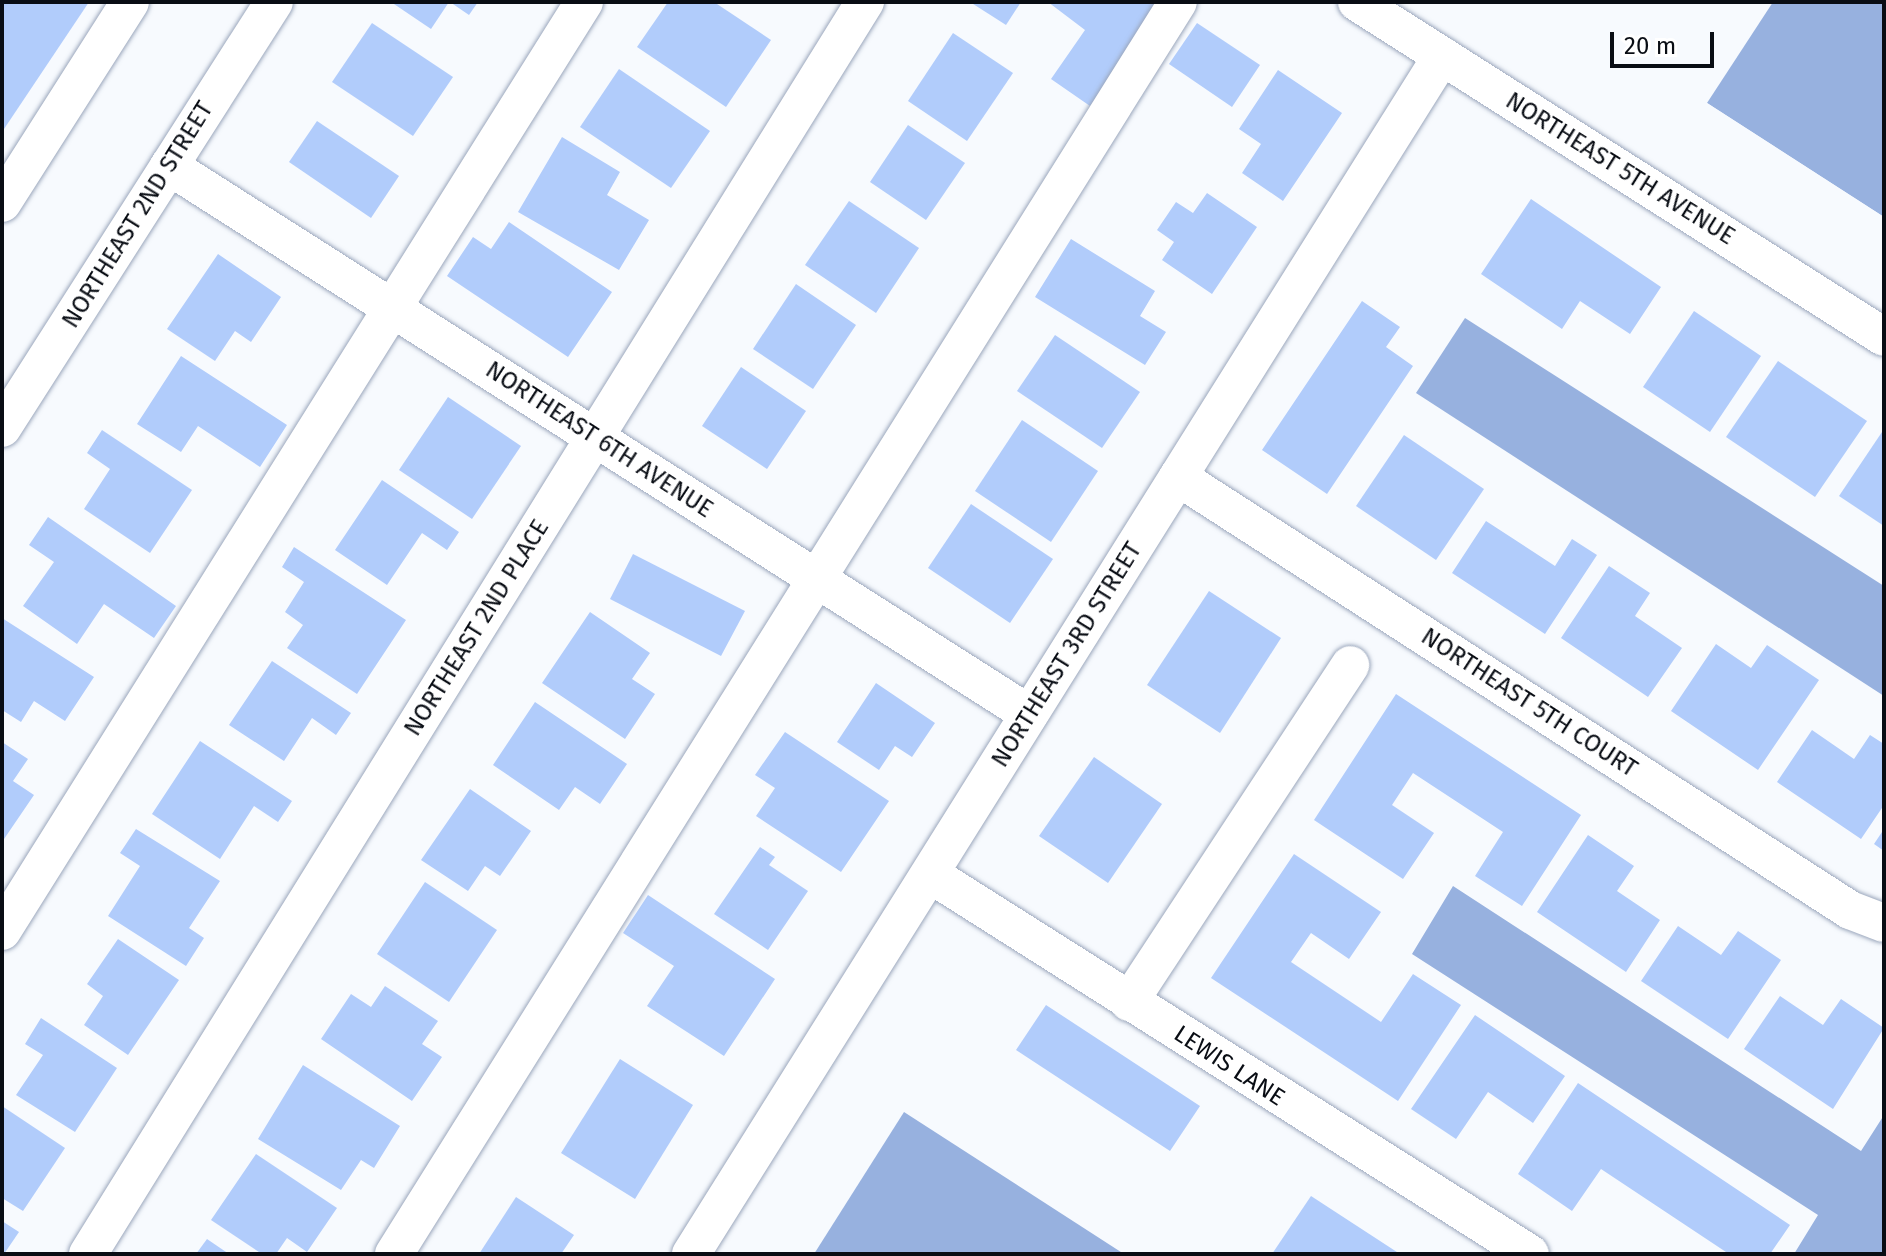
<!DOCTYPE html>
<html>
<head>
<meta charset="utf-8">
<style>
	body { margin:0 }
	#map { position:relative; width:1886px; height:1256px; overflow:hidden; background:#f7fafe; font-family:"Fira Sans",sans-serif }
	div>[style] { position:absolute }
	.water>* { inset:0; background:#97b1df }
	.pier>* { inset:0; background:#f7fafe }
	.building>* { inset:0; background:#b1ccfb }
	.roads { filter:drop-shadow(0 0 2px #9ba7bc) drop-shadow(0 0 2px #9ba7bc) }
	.minor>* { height:38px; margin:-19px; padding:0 19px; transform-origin:19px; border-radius:19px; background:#fff }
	span { translate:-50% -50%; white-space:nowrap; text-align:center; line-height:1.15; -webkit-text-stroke:7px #fff; paint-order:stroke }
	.street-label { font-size:24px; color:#090d14 }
	.frame { position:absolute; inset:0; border:4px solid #090d14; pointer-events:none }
	.scale { position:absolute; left:1610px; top:32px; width:104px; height:36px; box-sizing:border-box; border:4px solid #090d14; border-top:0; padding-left:10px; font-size:24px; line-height:28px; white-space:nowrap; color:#090d14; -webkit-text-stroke:6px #fff; paint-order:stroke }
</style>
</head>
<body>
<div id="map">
	<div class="water">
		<i style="clip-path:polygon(1773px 2px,1884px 2px,1884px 217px,1707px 103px)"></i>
		<i style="clip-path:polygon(1465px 318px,1884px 586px,1884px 696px,1416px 393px)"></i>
		<i style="clip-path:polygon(1453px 886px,1861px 1151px,1884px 1115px,1884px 1254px,1794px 1254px,1818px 1215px,1412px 954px)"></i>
		<i style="clip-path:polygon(904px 1112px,1124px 1254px,814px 1254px)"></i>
	</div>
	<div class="pier">
		<i style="clip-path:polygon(1707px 103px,1884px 217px,1884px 221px,1705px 106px)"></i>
	</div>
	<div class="building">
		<i style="clip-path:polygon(2px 2px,89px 2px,2px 132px)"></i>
		<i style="clip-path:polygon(391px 2px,449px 2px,431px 29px)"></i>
		<i style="clip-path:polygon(450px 2px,478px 2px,469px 15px)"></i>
		<i style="clip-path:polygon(668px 2px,714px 2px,771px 40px,726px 107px,637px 47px)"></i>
		<i style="clip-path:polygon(970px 2px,1021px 2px,1006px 25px)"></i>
		<i style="clip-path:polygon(1048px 2px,1161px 2px,1090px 106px,1051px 79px,1085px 30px)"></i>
		<i style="clip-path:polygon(372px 23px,453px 77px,413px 136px,332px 82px)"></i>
		<i style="clip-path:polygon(1197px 23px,1260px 65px,1232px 107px,1169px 64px)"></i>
		<i style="clip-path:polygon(953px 33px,1013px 73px,967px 141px,908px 101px)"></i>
		<i style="clip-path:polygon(619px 69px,710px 131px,671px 188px,580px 127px)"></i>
		<i style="clip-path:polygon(1278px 70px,1342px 113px,1283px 201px,1242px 173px,1261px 144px,1239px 129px)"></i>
		<i style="clip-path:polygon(317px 121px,399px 176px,371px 218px,289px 162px)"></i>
		<i style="clip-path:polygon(908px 125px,965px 163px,926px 220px,870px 182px)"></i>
		<i style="clip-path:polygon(562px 137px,620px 172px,607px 195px,649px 220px,619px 270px,518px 212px)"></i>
		<i style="clip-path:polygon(1207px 193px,1257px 227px,1212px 294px,1162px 260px,1174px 242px,1157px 230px,1176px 202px,1193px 213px)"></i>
		<i style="clip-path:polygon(1531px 199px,1661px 287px,1630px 334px,1580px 301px,1562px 329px,1481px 274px)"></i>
		<i style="clip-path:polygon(849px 201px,919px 248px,876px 313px,805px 265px)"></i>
		<i style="clip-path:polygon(509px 222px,612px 292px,568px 357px,447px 276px,473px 237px,491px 249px)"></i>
		<i style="clip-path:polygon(1071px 239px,1155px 291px,1140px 316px,1166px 332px,1145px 365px,1035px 297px)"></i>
		<i style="clip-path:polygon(218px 254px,281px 297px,251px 342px,235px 331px,215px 361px,167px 329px)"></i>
		<i style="clip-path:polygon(796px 284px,856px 325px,813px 389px,753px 349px)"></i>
		<i style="clip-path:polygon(1362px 301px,1400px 327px,1386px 347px,1413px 366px,1327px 494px,1262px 450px)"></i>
		<i style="clip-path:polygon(1694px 311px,1761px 356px,1710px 432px,1643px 387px)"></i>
		<i style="clip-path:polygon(1055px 335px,1140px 392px,1102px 448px,1017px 391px)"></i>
		<i style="clip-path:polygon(181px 356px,287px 425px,260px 467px,198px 426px,181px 452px,137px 424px)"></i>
		<i style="clip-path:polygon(1778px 361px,1867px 421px,1815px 497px,1726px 437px)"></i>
		<i style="clip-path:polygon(741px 367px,806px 411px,767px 469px,702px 426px)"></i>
		<i style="clip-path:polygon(448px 397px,521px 446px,472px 519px,399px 470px)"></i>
		<i style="clip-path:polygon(1022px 420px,1098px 471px,1051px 542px,975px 491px)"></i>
		<i style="clip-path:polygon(1884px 429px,1884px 526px,1839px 496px)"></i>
		<i style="clip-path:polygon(102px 430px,192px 490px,150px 553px,84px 509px,110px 469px,87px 453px)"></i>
		<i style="clip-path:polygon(1404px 435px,1484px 489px,1436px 560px,1356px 506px)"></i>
		<i style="clip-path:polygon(382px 480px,459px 532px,447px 550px,422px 533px,387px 585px,335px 550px)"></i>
		<i style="clip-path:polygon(971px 504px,1053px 559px,1010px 623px,928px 568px)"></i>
		<i style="clip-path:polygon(48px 517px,176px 606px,154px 638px,104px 604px,77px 644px,23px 606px,54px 562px,29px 545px)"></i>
		<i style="clip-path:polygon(1486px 521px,1555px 566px,1572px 539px,1597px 555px,1545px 634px,1452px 573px)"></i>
		<i style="clip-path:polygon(294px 547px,406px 620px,357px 694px,287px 648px,303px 625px,285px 612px,304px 582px,282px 567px)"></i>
		<i style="clip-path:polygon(633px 554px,745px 611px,721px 656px,610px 599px)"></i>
		<i style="clip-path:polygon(1609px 566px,1650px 593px,1635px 616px,1682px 648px,1648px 697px,1561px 638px)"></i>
		<i style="clip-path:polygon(1209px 591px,1281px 638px,1220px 733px,1147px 685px)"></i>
		<i style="clip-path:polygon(590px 612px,650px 653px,632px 679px,655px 694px,625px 739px,542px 683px)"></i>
		<i style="clip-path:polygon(2px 618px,94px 677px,65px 721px,34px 701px,21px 722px,2px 710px)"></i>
		<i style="clip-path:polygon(1716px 644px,1751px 668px,1767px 645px,1819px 680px,1758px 770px,1671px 711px)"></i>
		<i style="clip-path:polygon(272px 661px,351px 713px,336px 735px,312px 718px,284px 761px,229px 725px)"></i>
		<i style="clip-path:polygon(876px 683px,935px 723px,912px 757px,895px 746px,879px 770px,837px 742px)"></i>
		<i style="clip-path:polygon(1396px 694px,1581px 815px,1522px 906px,1475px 876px,1503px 832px,1413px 773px,1392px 805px,1434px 833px,1403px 879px,1314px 820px)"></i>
		<i style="clip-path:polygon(535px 702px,627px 764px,600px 804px,575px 787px,559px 810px,493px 765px)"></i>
		<i style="clip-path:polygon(1812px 730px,1854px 759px,1870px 735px,1884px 744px,1884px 805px,1861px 839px,1777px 782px)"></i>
		<i style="clip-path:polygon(785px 732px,889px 801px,841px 872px,756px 816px,775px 788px,755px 775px)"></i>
		<i style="clip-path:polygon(200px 741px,292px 801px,278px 822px,254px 806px,220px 859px,152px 814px)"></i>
		<i style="clip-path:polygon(2px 742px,28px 759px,13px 781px,34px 795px,2px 842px)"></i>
		<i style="clip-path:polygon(1094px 757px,1162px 804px,1108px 883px,1039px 836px)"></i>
		<i style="clip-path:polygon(470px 789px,531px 831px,500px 876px,485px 866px,468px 891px,421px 860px)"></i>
		<i style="clip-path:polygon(136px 829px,220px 881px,189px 928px,204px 938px,186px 966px,108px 916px,140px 866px,120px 853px)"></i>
		<i style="clip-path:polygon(1884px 829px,1884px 851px,1874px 844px)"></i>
		<i style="clip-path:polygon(1588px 835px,1634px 866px,1617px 891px,1660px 920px,1626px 972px,1537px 912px)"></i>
		<i style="clip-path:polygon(760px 847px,775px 857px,769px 865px,808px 891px,768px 950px,714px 914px)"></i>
		<i style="clip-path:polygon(1294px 854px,1381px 912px,1349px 959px,1311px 933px,1291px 962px,1381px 1022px,1413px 974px,1461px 1005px,1398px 1101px,1211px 978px)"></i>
		<i style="clip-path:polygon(425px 882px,497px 930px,449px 1002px,377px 954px)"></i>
		<i style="clip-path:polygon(648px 895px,775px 979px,724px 1056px,647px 1006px,674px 966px,623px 933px)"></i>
		<i style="clip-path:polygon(1678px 926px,1721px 955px,1738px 931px,1781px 960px,1728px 1039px,1641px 981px)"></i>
		<i style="clip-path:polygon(118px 939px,179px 980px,128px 1055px,84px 1025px,103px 996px,87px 984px)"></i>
		<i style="clip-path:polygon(385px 986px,438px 1021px,422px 1044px,442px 1057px,412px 1101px,321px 1039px,351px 994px,371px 1007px)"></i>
		<i style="clip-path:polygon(1780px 996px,1823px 1025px,1841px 999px,1884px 1028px,1833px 1109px,1744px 1049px)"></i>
		<i style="clip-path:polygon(1046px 1005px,1200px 1106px,1170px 1151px,1016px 1050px)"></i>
		<i style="clip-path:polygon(1475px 1015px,1565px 1076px,1533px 1123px,1488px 1092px,1456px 1139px,1411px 1109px)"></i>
		<i style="clip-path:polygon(41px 1018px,117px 1068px,75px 1132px,16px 1095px,43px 1055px,25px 1044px)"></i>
		<i style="clip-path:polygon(620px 1059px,693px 1105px,635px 1199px,561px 1153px)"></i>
		<i style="clip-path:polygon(303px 1065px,400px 1126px,374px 1168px,361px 1160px,341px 1190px,258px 1139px)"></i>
		<i style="clip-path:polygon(1578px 1083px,1790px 1225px,1770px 1254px,1729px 1254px,1601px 1169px,1572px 1211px,1518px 1174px)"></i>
		<i style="clip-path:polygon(2px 1106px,65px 1148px,23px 1211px,2px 1198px)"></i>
		<i style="clip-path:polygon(256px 1154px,337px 1208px,307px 1252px,287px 1238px,276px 1254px,262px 1254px,211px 1220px)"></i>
		<i style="clip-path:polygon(1311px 1196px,1400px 1254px,1272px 1254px)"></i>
		<i style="clip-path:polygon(516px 1197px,574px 1235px,561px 1254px,479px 1254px)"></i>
		<i style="clip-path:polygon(2px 1221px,19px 1232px,4px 1254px,2px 1254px)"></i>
		<i style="clip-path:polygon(207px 1239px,229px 1254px,196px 1254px)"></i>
	</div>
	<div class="roads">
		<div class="minor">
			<i style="left:1357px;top:2px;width:624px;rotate:32.44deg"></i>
			<i style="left:169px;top:166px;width:1020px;rotate:32.51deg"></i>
			<i style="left:2px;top:203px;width:238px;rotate:-57.5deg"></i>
			<i style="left:2px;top:428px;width:505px;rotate:-57.44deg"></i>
			<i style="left:1178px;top:477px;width:799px;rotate:32.8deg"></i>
			<i style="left:1850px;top:910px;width:36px;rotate:21deg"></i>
			<i style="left:930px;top:874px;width:710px;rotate:32.35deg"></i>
			<i style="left:2px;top:931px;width:1096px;rotate:-57.93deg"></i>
			<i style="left:1129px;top:1002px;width:403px;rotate:-56.7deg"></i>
			<i style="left:88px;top:1254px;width:1474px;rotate:-58.18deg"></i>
			<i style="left:394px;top:1254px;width:1477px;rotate:-57.95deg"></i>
			<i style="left:691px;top:1254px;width:1414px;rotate:-57.92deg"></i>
		</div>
	</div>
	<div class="street-label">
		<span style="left:1620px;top:169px;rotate:32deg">NORTHEAST 5TH AVENUE</span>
		<span style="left:138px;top:215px;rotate:-58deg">NORTHEAST 2ND STREET</span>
		<span style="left:599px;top:440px;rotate:33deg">NORTHEAST 6TH AVENUE</span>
		<span style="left:477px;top:628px;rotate:-58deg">NORTHEAST 2ND PLACE</span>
		<span style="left:1067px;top:655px;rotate:-58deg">NORTHEAST 3RD STREET</span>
		<span style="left:1529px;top:703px;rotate:33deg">NORTHEAST 5TH COURT</span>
		<span style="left:1229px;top:1066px;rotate:33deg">LEWIS LANE</span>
	</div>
	<div class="frame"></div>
	<div class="scale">20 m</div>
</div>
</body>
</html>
